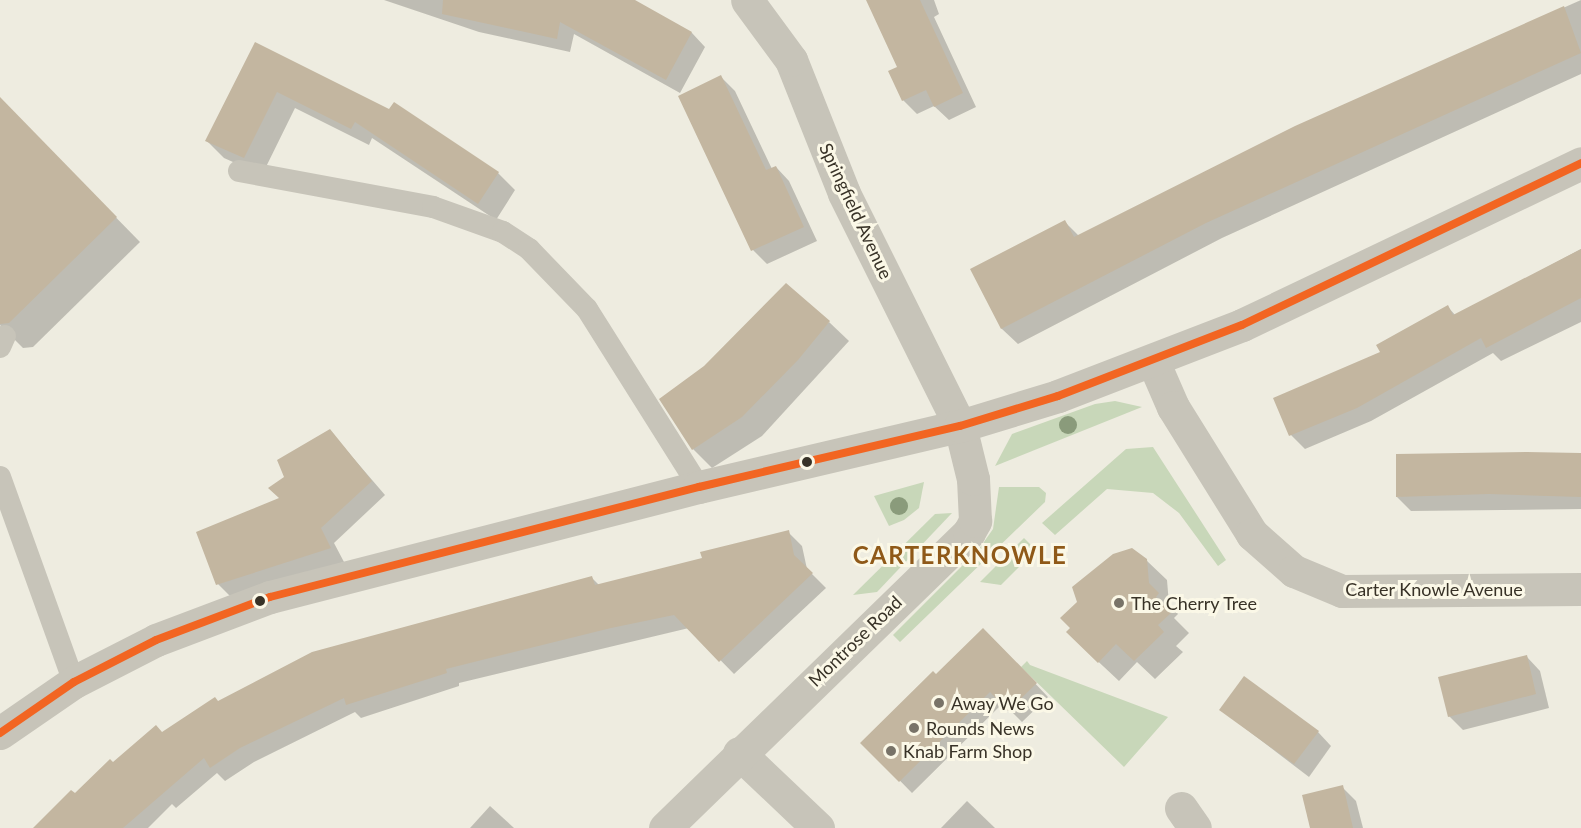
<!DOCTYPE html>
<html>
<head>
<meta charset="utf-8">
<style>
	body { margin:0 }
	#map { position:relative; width:1581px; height:828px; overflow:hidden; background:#eeece0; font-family:Lato,sans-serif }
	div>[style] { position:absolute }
	.green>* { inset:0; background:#c8d7b9 }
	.shadow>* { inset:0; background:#0003 }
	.building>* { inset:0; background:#c3b6a0 }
	.service>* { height:22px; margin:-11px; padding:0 11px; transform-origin:11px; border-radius:11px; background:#c7c4b9 }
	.minor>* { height:33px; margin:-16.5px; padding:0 16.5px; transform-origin:16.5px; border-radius:16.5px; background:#c7c4b9 }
	.tertiary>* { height:33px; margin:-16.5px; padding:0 16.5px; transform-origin:16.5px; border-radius:16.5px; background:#c7c4b9 }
	.bus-1>* { height:8px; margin:-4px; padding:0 4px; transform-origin:4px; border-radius:4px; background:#f26522 }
	.trees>* { width:18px; height:18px; margin:-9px; border-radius:50%; background:#8a9b7b }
	.dots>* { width:16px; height:16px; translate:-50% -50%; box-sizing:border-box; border:3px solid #fbf8e7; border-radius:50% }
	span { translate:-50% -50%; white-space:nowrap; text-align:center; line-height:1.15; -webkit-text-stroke:6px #fbf8e7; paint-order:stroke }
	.street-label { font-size:18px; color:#383227 }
	.poi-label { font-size:18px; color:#383227 }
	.left { translate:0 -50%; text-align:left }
	.district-label { font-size:24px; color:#8f5918; font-weight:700; letter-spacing:1.5px }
</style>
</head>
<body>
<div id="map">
	<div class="green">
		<i style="clip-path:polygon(1115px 401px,1142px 407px,995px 466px,1012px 434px,1095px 404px)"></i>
		<i style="clip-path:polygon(1153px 447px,1226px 560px,1218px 566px,1179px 513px,1153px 493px,1107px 489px,1055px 535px,1042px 523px,1126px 449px)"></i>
		<i style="clip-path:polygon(924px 482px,919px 508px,904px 520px,889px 526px,874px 496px)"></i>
		<i style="clip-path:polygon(999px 487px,1039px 487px,1046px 493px,1045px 502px,900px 642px,893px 635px,979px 549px,993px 529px)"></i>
		<i style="clip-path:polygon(952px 513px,877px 592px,853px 595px,935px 514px)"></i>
		<i style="clip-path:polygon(1024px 538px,1036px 550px,1001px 585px,980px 582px)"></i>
		<i style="clip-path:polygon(1027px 661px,1030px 665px,1168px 717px,1124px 767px,1021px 667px)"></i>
	</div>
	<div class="shadow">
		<i style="clip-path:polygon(384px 0,632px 0,692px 33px,705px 47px,680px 93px,574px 34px,570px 52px,479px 32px)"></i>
		<i style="clip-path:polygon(868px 0,934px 0,939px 14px,934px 17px,976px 107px,949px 120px,934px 106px,917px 114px,903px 100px,899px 68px)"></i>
		<i style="clip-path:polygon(1581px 0,1581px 74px,1222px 238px,1018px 344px,1002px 329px,972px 270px,1065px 222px,1079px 236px,1295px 127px)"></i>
		<i style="clip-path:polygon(255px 44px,498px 173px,515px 190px,496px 220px,372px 138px,369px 145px,295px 108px,262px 175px,224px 158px,207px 141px)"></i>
		<i style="clip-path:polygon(721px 77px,735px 91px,772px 169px,776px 167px,789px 181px,817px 241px,767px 264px,753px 250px)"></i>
		<i style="clip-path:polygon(0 99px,140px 242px,33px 347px,23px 348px,0 325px)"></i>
		<i style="clip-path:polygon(1581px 249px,1581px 322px,1501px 361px,1493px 353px,1371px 421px,1305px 449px,1291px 435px,1275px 398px,1382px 353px,1448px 307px,1456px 316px)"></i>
		<i style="clip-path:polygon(829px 322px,849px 341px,762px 436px,712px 468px,693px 449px)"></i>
		<i style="clip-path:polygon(330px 431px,385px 495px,334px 543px,344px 562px,232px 598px,218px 584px,281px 499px,286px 477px)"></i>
		<i style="clip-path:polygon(1581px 455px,1581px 509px,1411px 511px,1397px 497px)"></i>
		<i style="clip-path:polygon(788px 532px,802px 546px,807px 569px,826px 588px,734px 674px,689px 628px,459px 683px,459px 686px,361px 718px,355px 712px,254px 762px,225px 781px,217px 773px,176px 808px,172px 804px,148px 828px,34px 828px,112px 764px,218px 702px,592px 578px,600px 586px,704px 560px)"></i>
		<i style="clip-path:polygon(1146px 560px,1167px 580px,1169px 604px,1178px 614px,1174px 618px,1189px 633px,1176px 646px,1183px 652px,1155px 679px,1137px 662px,1119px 681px,1088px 652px)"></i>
		<i style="clip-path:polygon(996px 642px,1048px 697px,1022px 722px,1003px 703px,912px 793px,863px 743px,936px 676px)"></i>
		<i style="clip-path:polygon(1527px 657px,1540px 671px,1549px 708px,1463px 730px,1449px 716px)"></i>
		<i style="clip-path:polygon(1221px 710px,1318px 732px,1331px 746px,1309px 777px)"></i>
		<i style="clip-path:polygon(1342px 787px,1356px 801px,1363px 828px,1312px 828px)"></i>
		<i style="clip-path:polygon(967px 801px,995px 828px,941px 828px)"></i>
		<i style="clip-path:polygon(490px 806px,514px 828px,470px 828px)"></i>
	</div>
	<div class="building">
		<i style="clip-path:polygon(443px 0,635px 0,692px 32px,666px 80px,560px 22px,557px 39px,442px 14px)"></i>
		<i style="clip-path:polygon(866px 0,920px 0,963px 93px,934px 107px,926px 90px,902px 101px,888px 71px,897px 67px)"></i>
		<i style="clip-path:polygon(1564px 6px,1581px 53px,1206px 223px,1001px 329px,970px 269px,1065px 220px,1074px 237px,1295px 126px)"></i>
		<i style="clip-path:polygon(255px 42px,389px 109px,394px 102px,499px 172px,478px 204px,355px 122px,351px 129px,277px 92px,244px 158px,205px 141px)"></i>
		<i style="clip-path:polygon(721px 75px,766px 170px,776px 166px,804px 227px,751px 251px,678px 96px)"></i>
		<i style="clip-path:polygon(0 97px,117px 217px,9px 323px,0 324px)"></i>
		<i style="clip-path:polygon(1581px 249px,1581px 298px,1486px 348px,1481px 338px,1357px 408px,1289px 436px,1273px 398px,1380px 352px,1376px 345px,1448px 305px,1453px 315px)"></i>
		<i style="clip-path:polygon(786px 283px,830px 321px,798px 360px,742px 417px,692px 450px,659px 399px,704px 366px)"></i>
		<i style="clip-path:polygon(330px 429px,372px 481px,321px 528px,331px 548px,216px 585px,196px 532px,279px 498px,268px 488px,284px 477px,277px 460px)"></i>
		<i style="clip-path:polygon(1527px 452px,1581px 453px,1581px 497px,1489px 494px,1396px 497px,1396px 454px)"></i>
		<i style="clip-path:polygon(789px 530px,794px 555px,813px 573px,719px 662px,674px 615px,611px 628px,446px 669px,447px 673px,346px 705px,344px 698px,240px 748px,210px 768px,204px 758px,123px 828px,33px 828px,71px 790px,75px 793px,110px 759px,113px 762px,156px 725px,162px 732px,215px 697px,218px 701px,312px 652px,592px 576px,595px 585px,702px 558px,700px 552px)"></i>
		<i style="clip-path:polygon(1132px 548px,1147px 559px,1149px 583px,1159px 593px,1156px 597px,1171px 613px,1158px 625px,1164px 632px,1134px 661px,1116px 644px,1098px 663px,1066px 632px,1070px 628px,1060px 618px,1077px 602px,1072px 587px,1113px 554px)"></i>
		<i style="clip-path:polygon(983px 628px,1037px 683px,1008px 711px,990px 692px,899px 782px,860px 743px,933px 671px,936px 674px)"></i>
		<i style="clip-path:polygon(1527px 655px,1536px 694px,1448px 717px,1438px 677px)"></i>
		<i style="clip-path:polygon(1244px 676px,1319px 731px,1294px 764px,1219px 710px)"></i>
		<i style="clip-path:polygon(1343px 785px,1353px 828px,1310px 828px,1302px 795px)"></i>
	</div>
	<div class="service">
		<i style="left:239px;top:171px;width:197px;rotate:10.5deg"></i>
		<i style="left:433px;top:207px;width:74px;rotate:19.7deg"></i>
		<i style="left:503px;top:232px;width:31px;rotate:33deg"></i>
		<i style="left:529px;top:249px;width:83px;rotate:46deg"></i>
		<i style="left:587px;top:309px;width:210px;rotate:57.8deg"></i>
		<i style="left:0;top:347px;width:12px;rotate:-66deg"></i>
		<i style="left:0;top:477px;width:218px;rotate:70.2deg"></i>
	</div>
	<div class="minor">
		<i style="left:1153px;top:361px;width:50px;rotate:66.5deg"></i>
		<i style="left:1173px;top:407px;width:150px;rotate:58.1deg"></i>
		<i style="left:1252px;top:534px;width:56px;rotate:41.4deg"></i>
		<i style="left:1294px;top:571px;width:52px;rotate:22.6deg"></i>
		<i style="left:1342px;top:591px;width:239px;rotate:-0.5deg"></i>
		<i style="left:739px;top:753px;width:109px;rotate:43.5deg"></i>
		<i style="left:1181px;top:808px;width:24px;rotate:55deg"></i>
		<i style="left:665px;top:828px;width:424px;rotate:-44.2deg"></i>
		<i style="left:969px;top:532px;width:13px;rotate:-61deg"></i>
		<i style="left:975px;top:521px;width:42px;rotate:-92.7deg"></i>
		<i style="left:973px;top:479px;width:55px;rotate:-103.8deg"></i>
		<i style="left:960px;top:426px;width:260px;rotate:-116.5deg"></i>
		<i style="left:844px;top:193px;width:143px;rotate:-111.7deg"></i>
		<i style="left:791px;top:60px;width:74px;rotate:-126.3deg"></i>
	</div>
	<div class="tertiary">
		<i style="left:0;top:733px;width:90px;rotate:-34.6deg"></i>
		<i style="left:74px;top:682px;width:92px;rotate:-27.1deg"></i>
		<i style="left:156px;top:640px;width:122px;rotate:-20.7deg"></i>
		<i style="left:270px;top:597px;width:443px;rotate:-14.4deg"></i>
		<i style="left:699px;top:487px;width:268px;rotate:-13.2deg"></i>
		<i style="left:960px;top:426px;width:102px;rotate:-17deg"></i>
		<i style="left:1058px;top:396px;width:197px;rotate:-21.1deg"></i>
		<i style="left:1242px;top:325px;width:376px;rotate:-25.5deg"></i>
	</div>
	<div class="bus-1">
		<i style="left:0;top:733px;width:90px;rotate:-34.6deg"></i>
		<i style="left:74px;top:682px;width:92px;rotate:-27.1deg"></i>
		<i style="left:156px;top:640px;width:122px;rotate:-20.7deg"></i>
		<i style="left:270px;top:597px;width:443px;rotate:-14.4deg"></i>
		<i style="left:699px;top:487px;width:268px;rotate:-13.2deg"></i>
		<i style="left:960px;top:426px;width:102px;rotate:-17deg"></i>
		<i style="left:1058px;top:396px;width:197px;rotate:-21.1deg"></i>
		<i style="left:1242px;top:325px;width:376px;rotate:-25.5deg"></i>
	</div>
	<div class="trees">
		<i style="left:1068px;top:425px"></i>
		<i style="left:899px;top:506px"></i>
	</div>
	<div class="dots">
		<i style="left:807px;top:462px;background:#383227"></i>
		<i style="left:260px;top:601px;background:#383227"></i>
		<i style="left:1119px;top:603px;background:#787368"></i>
		<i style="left:939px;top:703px;background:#787368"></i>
		<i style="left:914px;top:728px;background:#787368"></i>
		<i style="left:891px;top:751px;background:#787368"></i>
	</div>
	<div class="street-label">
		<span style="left:856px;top:211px;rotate:65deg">Springfield Avenue</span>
		<span style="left:1434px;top:589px">Carter Knowle Avenue</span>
		<span style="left:855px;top:641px;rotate:-44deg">Montrose Road</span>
	</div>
	<div class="poi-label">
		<span class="left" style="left:1131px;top:603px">The Cherry Tree</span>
		<span class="left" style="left:951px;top:703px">Away We Go</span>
		<span class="left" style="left:926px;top:728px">Rounds News</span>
		<span class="left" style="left:903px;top:751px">Knab Farm Shop</span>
	</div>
	<div class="district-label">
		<span style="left:960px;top:555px">CARTERKNOWLE</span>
	</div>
</div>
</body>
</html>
